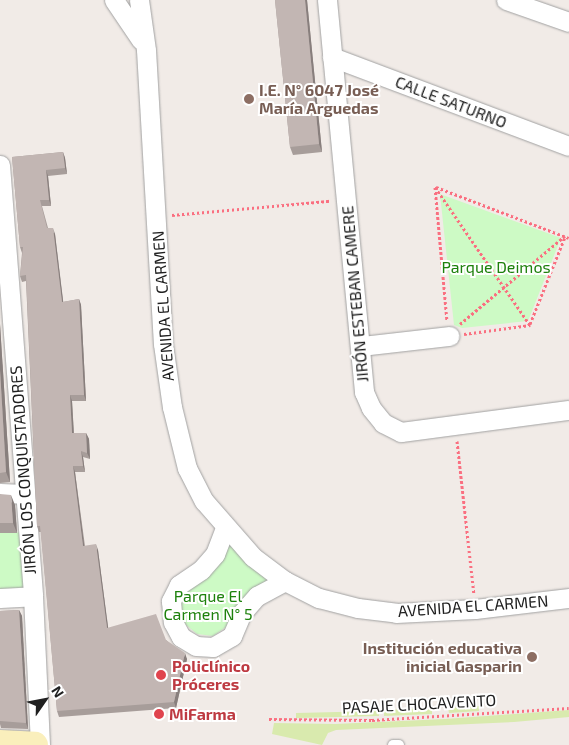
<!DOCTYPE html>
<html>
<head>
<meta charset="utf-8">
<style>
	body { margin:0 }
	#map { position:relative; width:569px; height:745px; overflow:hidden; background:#f1ebe7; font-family:"Exo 2",sans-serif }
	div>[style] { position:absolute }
	.grass>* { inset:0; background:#d9eaae }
	.park>* { inset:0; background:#cdfac5 }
	.path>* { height:3px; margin-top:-1.5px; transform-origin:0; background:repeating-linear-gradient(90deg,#fa6f80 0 2.5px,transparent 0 5px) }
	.roads { filter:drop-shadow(0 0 1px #a1a1a1) drop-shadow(0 0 1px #a1a1a1) }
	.lane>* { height:10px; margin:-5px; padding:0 5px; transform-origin:5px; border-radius:5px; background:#fff }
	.street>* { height:19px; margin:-9.5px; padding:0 9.5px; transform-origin:9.5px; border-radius:9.5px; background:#fff }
	.secondary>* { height:26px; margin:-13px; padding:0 13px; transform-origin:13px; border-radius:13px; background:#faefbc }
	.wall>* { inset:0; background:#a79d9a }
	.shaded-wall>* { inset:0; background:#887f7d }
	.building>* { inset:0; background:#c2b6b3 }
	.dots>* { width:14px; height:14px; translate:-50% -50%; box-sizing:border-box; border:2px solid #fff; border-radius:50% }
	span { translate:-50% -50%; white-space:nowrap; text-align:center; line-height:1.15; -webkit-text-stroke:4px #fff; paint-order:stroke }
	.education-label { font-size:16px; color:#785e54; font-weight:700 }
	.left { translate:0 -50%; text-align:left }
	.right { translate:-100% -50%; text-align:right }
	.street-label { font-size:16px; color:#202020 }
	.park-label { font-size:16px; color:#1d810c }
	.health-label { font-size:16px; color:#be3a42; font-weight:700 }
	.north { position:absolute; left:20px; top:675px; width:50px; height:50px; -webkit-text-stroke:4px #fff; paint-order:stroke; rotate:57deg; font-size:14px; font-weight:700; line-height:20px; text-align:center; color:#202020 }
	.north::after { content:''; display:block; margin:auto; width:18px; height:22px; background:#202020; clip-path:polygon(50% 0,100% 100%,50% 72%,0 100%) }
</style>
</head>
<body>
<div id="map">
	<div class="grass">
		<i style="clip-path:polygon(479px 706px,479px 711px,449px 713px,448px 708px)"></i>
		<i style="clip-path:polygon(432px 708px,432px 714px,384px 716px,384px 710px)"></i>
		<i style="clip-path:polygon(569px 710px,569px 717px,514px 722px,336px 730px,328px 733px,322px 745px,272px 734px,274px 723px,335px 724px,445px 719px)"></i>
		<i style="clip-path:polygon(379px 711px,379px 716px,296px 718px,296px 713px)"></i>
	</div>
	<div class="park">
		<i style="clip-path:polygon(440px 194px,561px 238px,528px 321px,462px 328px,454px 325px)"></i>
		<i style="clip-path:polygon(28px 532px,33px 596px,0 598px,0 533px)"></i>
		<i style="clip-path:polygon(226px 544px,232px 545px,266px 577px,267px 583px,226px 627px,213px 636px,197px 634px,185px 624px,180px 609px,184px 594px)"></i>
	</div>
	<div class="path">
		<i style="left:435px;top:187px;width:135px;rotate:84.9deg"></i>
		<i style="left:435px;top:187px;width:168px;rotate:55.5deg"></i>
		<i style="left:436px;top:187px;width:142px;rotate:21deg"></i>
		<i style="left:172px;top:215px;width:159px;rotate:-5.1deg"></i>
		<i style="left:460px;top:324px;width:137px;rotate:-40deg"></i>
		<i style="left:530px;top:324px;width:94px;rotate:-68.1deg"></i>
		<i style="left:464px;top:334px;width:67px;rotate:-7.8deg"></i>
		<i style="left:457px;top:441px;width:154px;rotate:83.7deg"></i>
		<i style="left:269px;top:719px;width:103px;rotate:0.6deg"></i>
		<i style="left:372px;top:720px;width:197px;rotate:-3.5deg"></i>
	</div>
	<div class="roads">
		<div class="lane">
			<i style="left:393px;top:745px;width:6px"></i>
		</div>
		<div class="street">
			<i style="left:114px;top:0;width:48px;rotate:56deg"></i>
			<i style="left:139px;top:0;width:50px;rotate:82deg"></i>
			<i style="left:146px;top:50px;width:294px;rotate:86.7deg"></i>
			<i style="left:163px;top:344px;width:64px;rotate:81.9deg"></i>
			<i style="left:172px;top:407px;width:63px;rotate:76.2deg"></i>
			<i style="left:187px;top:468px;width:37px;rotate:63deg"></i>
			<i style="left:204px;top:501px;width:74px;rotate:48.8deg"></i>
			<i style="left:253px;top:557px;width:40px;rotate:37deg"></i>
			<i style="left:285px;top:581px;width:38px;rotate:27deg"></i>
			<i style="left:319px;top:598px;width:40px;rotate:14.4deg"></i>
			<i style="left:358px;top:608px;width:38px;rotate:7deg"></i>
			<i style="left:396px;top:613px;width:79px;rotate:-2.9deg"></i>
			<i style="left:475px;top:609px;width:95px;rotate:-6.7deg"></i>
			<i style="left:327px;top:0;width:394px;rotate:84.6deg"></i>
			<i style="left:364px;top:392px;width:17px;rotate:66deg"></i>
			<i style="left:371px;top:408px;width:19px;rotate:51deg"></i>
			<i style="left:383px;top:423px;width:20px;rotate:27deg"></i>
			<i style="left:401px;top:432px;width:169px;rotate:-7.5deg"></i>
			<i style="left:506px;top:0;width:67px;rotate:19.2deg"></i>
			<i style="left:332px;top:57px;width:253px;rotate:20.6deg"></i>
			<i style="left:0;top:165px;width:432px;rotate:85.6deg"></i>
			<i style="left:33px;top:596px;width:149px;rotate:87.3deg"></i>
			<i style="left:361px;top:346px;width:89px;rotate:-6.5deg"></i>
			<i style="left:0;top:493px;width:25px;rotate:2deg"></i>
			<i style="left:225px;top:528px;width:28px;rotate:111deg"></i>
			<i style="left:215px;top:554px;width:21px;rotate:131deg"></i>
			<i style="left:201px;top:570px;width:27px;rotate:146deg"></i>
			<i style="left:179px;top:585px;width:18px;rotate:117deg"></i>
			<i style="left:171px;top:601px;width:21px;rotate:85deg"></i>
			<i style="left:173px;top:622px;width:17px;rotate:62deg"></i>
			<i style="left:181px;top:637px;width:17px;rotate:31deg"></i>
			<i style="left:196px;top:646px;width:17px;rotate:3deg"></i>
			<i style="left:213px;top:647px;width:22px;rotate:-30deg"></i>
			<i style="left:232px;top:636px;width:25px;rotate:-67deg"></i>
			<i style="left:242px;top:613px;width:23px;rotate:-49deg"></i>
			<i style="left:257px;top:596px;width:32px;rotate:-28deg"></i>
			<i style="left:0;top:598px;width:33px;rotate:-3deg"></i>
		</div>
		<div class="secondary">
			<i style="left:0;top:743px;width:35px;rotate:3deg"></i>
		</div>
	</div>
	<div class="wall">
		<i style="clip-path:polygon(275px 0,307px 0,322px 152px,293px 155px,290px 147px)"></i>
		<i style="clip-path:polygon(63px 152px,65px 158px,67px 174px,48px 176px,51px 206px,42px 206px,48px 228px,55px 234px,63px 302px,79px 299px,81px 305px,86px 401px,72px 401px,74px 433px,86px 433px,89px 439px,90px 459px,83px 457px,85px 472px,75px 472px,85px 546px,98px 550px,108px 628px,166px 640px,187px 659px,176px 708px,59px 717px,57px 711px,41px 532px,39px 532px,37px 526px,26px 281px,22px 282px,20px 276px,22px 253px,20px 247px,12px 157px)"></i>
		<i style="clip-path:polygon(0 324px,10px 482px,0 483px)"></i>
		<i style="clip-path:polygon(0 494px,15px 505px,17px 533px,0 533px)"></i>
		<i style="clip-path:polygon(19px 610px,22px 616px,28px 729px,1px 728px,0 724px,0 611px)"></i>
	</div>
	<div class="shaded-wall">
		<i style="clip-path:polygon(305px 0,307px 0,322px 152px,319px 144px)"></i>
		<i style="clip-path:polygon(63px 152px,65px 158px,67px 174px,65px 168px)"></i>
		<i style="clip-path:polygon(46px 170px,48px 176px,51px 206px,49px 200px)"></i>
		<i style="clip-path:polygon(53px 228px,55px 234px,64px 308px,62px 302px)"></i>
		<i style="clip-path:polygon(79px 299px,81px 305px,86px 401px,84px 395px)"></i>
		<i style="clip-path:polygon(0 324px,10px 482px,6px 472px,0 370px)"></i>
		<i style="clip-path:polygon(70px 395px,72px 401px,74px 439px,72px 433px)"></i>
		<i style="clip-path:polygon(86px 433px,89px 439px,90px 459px,87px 453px)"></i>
		<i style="clip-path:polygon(81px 451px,83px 457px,85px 472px,83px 466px)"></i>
		<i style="clip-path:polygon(73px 466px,75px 472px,85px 552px,83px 546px)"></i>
		<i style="clip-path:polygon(11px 495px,15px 505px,17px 533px,13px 523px)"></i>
		<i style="clip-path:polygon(96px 544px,98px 550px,109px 634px,107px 628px)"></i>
		<i style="clip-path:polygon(19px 610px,22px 616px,28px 729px,26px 723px)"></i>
		<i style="clip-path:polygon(185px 653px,187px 659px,176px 708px,174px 702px)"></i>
	</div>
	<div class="building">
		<i style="clip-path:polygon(275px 0,305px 0,319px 144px,290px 147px)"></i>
		<i style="clip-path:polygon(63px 152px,65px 168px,46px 170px,49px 200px,40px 200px,47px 228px,53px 228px,62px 302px,79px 299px,84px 395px,70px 395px,72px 433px,86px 433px,87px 453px,81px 451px,83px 466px,73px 466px,83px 546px,96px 544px,107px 628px,156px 614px,166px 640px,185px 653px,174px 702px,57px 711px,40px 526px,37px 526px,26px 275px,20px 276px,23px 247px,20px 247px,12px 157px)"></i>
		<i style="clip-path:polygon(0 370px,6px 472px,0 473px)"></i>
		<i style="clip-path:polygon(0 494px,11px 495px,13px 523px,0 523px)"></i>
		<i style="clip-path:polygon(19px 610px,26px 723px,0 721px,0 611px)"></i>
	</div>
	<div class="dots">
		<i style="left:249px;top:99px;background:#8d6e63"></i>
		<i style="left:532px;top:657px;background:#8d6e63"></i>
		<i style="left:161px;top:675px;background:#e0444e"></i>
		<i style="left:159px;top:714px;background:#e0444e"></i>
	</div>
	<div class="education-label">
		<span class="left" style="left:259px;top:99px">I.E. N° 6047 José<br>María Arguedas</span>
		<span class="right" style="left:522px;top:657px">Institución educativa<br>inicial Gasparin</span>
	</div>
	<div class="street-label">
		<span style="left:451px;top:102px;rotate:21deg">CALLE SATURNO</span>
		<span style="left:355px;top:294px;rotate:-95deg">JIRÓN ESTEBAN CAMERE</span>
		<span style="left:163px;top:306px;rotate:-94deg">AVENIDA EL CARMEN</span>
		<span style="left:23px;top:470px;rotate:-94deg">JIRÓN LOS CONQUISTADORES</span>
		<span style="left:473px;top:606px;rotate:-4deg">AVENIDA EL CARMEN</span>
		<span style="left:419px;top:704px;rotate:-3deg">PASAJE CHOCAVENTO</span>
	</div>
	<div class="park-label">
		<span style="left:496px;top:267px">Parque Deimos</span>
		<span style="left:208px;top:605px">Parque El<br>Carmen N° 5</span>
	</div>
	<div class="health-label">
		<span class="left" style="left:172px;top:675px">Policlínico<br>Próceres</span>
		<span class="left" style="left:169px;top:714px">MiFarma</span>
	</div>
	<div class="north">N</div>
</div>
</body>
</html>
